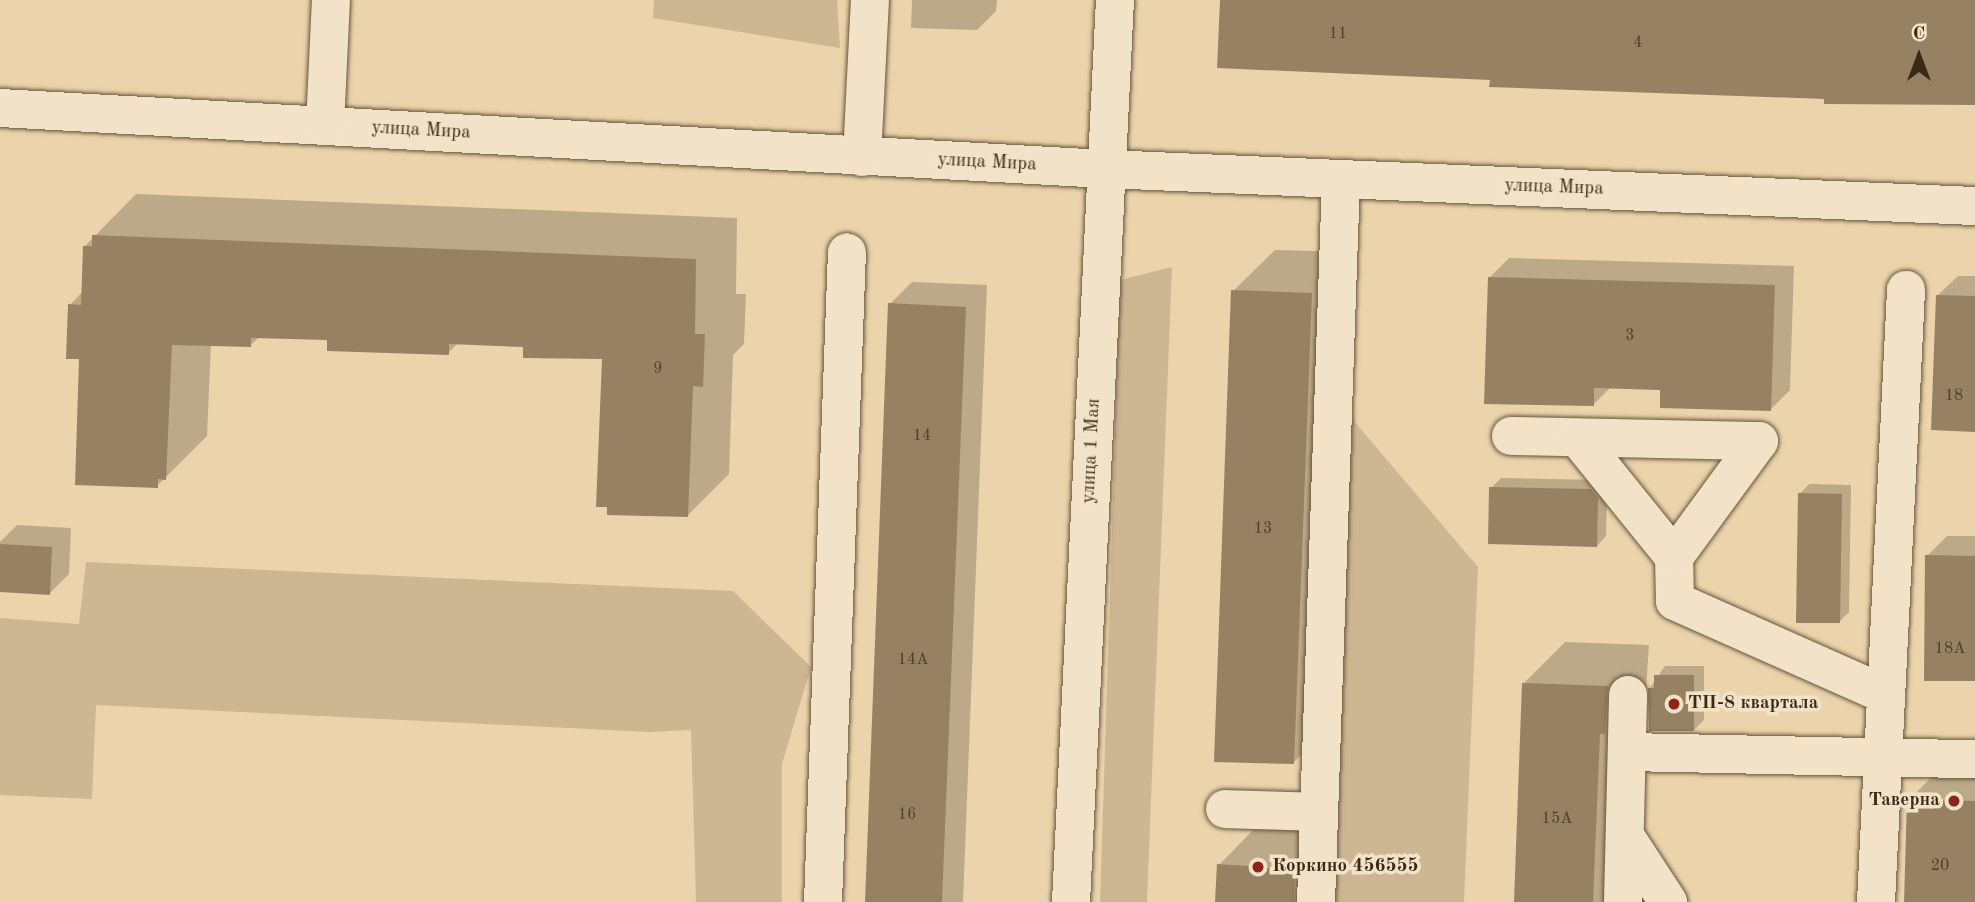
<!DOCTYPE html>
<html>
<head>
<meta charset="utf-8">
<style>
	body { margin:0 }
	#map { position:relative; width:1975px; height:902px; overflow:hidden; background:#ebd4ab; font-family:"Old Standard TT",serif }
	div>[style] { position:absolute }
	.green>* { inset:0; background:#cdb792 }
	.shadow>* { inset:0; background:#0003 }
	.building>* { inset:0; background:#968263 }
	.roads { filter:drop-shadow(0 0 2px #66543b) drop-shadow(0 0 2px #66543b) }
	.minor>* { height:38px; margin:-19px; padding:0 19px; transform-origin:19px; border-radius:19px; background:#f2e3c8 }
	.dots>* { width:19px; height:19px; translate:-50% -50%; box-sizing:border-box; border:4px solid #f2e3c8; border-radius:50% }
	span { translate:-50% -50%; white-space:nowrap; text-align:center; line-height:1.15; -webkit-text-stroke:7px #f2e3c8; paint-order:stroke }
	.number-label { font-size:16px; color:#503f29 }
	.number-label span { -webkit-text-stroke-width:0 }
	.street-label { font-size:19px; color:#392916 }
	.poi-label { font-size:19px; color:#392916; font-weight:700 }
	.left { translate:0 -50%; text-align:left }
	.right { translate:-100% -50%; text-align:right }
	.north { position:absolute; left:1884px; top:21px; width:70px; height:70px; -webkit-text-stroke:5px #f2e3c8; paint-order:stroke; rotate:0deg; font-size:19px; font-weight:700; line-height:28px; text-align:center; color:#392916 }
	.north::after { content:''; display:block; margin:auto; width:24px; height:32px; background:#392916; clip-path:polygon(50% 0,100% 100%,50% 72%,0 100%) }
</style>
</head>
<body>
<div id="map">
	<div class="green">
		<i style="clip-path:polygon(654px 0,837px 0,840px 48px,653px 18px)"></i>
		<i style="clip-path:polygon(1172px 267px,1147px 902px,1100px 902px,1120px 280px)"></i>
		<i style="clip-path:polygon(1348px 414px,1478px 567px,1464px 902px,1330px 902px)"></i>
		<i style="clip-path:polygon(86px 562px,733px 591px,811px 667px,782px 764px,782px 902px,696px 902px,691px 730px,649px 732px,96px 705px,92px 799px,0 795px,0 618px,79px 624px)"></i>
	</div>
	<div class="shadow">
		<i style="clip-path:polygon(912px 0,997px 0,996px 11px,977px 30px,911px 28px)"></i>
		<i style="clip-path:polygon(136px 194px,737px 218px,736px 294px,746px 294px,744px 344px,733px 355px,729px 474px,687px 516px,604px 357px,525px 345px,458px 343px,448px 353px,329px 338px,259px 337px,250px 346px,211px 344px,207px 436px,157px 486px,81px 357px,70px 305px,83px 291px,84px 247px)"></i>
		<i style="clip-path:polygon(1275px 250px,1352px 252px,1335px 721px,1293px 763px,1233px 291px)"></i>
		<i style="clip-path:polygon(1509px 258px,1794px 266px,1790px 390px,1770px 410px,1662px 388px,1611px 387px,1593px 405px,1489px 278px)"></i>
		<i style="clip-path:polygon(1958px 276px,1975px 276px,1975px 430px,1938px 295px)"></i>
		<i style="clip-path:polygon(912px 282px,987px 285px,963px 902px,866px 902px,890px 304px)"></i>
		<i style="clip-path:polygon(1501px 478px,1601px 480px,1607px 488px,1606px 536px,1597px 546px,1491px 488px)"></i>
		<i style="clip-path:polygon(1809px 484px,1851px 485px,1849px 612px,1839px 622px,1800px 494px)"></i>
		<i style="clip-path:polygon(17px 525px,71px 528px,69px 574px,50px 593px,0 591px,0 542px)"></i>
		<i style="clip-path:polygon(1947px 536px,1975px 536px,1975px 680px,1927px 556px)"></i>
		<i style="clip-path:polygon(1565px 642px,1649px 645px,1646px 690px,1640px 696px,1633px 902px,1515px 902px,1523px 684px)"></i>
		<i style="clip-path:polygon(1665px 666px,1704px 666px,1704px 720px,1694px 730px,1650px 688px)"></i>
		<i style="clip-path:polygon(1950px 758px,1975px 759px,1975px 902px,1905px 902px,1909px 800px)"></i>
		<i style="clip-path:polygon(1260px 823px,1336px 828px,1332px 902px,1217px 902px,1219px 865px)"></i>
	</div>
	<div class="building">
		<i style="clip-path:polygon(1220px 0,1975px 0,1975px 105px,1824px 104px,1824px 99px,1489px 87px,1490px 80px,1217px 68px)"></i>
		<i style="clip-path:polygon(92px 235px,696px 259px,695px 334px,705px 334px,703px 387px,693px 386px,688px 517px,607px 515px,607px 507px,596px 507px,602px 359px,523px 358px,523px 347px,449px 344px,449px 355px,327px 351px,327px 340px,251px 338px,251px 347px,172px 345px,166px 480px,158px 479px,158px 488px,75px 485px,79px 359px,66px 359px,68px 304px,81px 305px,83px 246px,92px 246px)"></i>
		<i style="clip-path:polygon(1488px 277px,1775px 285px,1771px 411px,1660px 408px,1660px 390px,1594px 388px,1594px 406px,1484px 404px)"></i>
		<i style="clip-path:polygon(1231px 290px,1312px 293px,1294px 764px,1214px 762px)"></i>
		<i style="clip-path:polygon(1936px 295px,1975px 296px,1975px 432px,1931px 430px)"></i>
		<i style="clip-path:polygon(888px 303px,966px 307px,942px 902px,865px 902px)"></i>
		<i style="clip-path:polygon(1489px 487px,1591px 489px,1598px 498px,1597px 547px,1488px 544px)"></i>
		<i style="clip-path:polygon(1798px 493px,1842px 494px,1840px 623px,1796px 623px)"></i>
		<i style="clip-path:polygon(0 544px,52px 547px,50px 595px,0 592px)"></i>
		<i style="clip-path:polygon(1925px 555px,1975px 556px,1975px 681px,1924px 681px)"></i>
		<i style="clip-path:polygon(1654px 675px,1694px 675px,1694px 731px,1649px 731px,1648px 688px,1654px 688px)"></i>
		<i style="clip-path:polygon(1522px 683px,1608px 686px,1605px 734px,1600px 734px,1593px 902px,1514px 902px)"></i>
		<i style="clip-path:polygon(1907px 799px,1975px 801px,1975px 902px,1904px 902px)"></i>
		<i style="clip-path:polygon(1217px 864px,1295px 869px,1294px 902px,1215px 902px)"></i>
	</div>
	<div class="roads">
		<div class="minor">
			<i style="left:0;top:108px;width:1108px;rotate:3.16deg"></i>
			<i style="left:1106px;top:169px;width:870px;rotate:2.44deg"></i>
			<i style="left:325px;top:126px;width:126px;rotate:-87.3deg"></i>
			<i style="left:862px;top:157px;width:157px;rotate:-87.1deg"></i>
			<i style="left:1511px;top:436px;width:248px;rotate:1.2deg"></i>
			<i style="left:1759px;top:441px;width:144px;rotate:126.2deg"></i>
			<i style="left:1674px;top:557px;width:44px;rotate:88.7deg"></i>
			<i style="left:1675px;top:601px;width:231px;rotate:24deg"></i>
			<i style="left:1578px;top:438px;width:153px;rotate:51.1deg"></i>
			<i style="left:1627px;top:752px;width:348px;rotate:1.2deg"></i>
			<i style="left:1225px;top:809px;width:94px;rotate:1.8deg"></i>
			<i style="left:1625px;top:836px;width:79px;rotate:56.9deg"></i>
			<i style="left:823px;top:902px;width:650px;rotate:-87.89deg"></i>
			<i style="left:1071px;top:902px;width:903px;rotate:-87.21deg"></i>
			<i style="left:1316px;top:902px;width:723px;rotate:-88.02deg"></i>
			<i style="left:1623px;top:902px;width:207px;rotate:-88.6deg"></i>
			<i style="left:1876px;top:902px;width:613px;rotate:-87.19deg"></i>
		</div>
	</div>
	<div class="dots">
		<i style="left:1674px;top:704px;background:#8f2418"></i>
		<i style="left:1954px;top:801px;background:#8f2418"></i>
		<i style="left:1258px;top:867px;background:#8f2418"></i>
	</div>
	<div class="number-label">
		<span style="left:1338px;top:34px">11</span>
		<span style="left:1638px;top:43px">4</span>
		<span style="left:1630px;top:336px">3</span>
		<span style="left:658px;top:369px">9</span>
		<span style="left:1954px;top:396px">18</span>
		<span style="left:922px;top:436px">14</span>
		<span style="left:1263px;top:529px">13</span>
		<span style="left:1950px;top:649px">18А</span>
		<span style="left:913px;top:660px">14А</span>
		<span style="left:907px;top:815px">16</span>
		<span style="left:1557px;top:819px">15А</span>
		<span style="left:1940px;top:866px">20</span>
	</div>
	<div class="street-label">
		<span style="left:421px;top:131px;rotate:3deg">улица Мира</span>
		<span style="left:987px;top:163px;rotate:3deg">улица Мира</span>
		<span style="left:1554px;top:188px;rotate:2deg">улица Мира</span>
		<span style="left:1092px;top:451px;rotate:-87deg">улица 1 Мая</span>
	</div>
	<div class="poi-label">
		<span class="left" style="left:1688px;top:704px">ТП-8 квартала</span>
		<span class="right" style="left:1940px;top:801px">Таверна</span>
		<span class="left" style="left:1272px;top:867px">Коркино 456555</span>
	</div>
	<div class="north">С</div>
</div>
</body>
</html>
